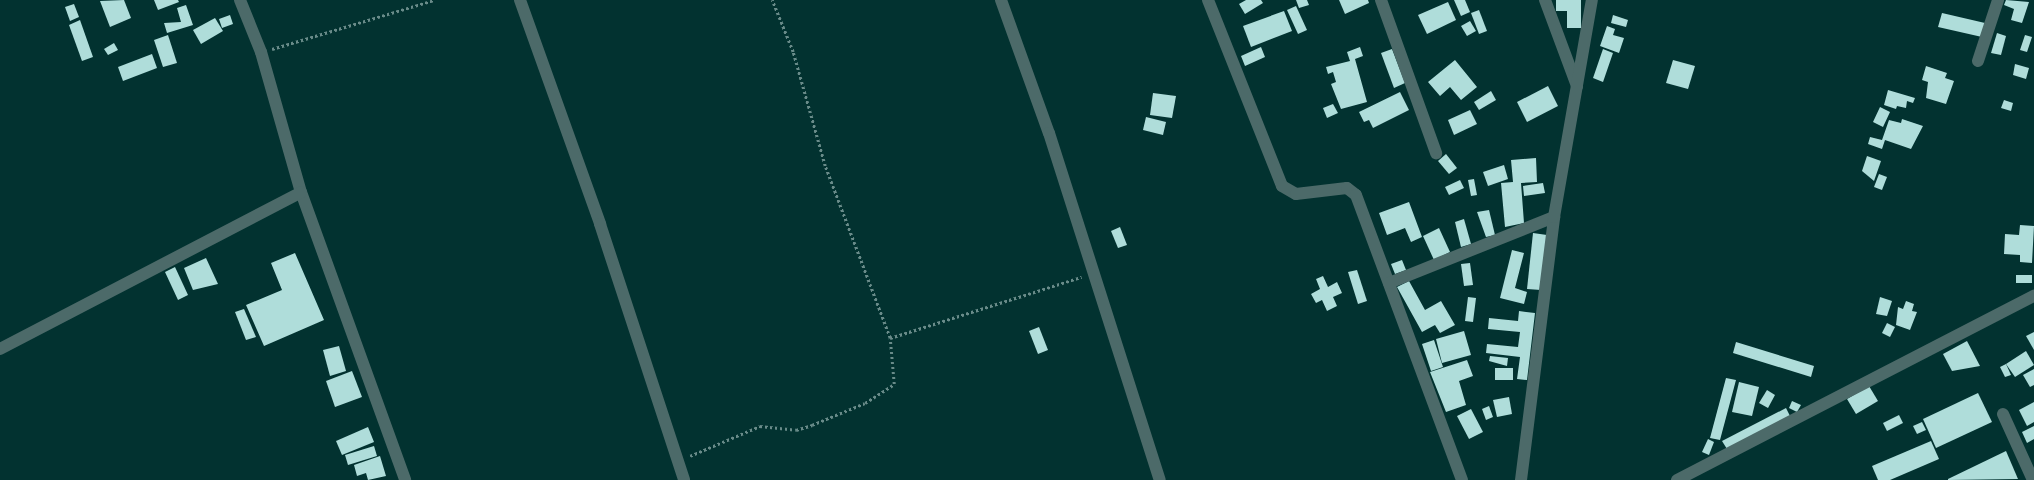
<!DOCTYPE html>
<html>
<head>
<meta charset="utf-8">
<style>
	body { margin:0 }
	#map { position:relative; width:2034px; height:480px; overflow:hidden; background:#023230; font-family:Roboto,sans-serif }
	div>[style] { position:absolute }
	.building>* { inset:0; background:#afddda }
	.path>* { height:2.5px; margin-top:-1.25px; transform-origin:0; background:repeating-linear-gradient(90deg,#698b89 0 2.5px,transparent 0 5px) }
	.minor>* { height:12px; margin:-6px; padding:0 6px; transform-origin:6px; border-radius:6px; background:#4c6a69 }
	span { translate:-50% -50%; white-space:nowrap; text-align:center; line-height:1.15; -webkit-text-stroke:5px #042625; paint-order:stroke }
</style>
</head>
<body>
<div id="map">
	<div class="building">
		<i style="clip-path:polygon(124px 0,131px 18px,110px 27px,100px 1px)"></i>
		<i style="clip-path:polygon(154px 0,178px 0,179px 2px,158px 10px)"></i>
		<i style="clip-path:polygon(1246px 0,1261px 0,1263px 3px,1245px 14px,1239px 4px)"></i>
		<i style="clip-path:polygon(1296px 0,1307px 0,1309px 5px,1299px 8px)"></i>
		<i style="clip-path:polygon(1339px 0,1368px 0,1369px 3px,1345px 14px)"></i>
		<i style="clip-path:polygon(1454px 0,1465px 0,1470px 12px,1461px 16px)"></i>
		<i style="clip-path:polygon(1556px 0,1581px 0,1581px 28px,1567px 28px,1567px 11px,1556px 11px)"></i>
		<i style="clip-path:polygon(2006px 0,2029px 2px,2022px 23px,2011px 20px,2014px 9px,2004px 5px)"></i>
		<i style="clip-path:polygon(1448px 2px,1456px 20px,1427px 34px,1418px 15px)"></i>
		<i style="clip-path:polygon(74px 4px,79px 17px,70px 21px,65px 7px)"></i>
		<i style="clip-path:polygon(186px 5px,193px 25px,167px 33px,164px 23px,181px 22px,177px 8px)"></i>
		<i style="clip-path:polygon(1296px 6px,1307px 30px,1298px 34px,1287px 10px)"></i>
		<i style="clip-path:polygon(1479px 10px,1487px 31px,1479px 34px,1471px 13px)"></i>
		<i style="clip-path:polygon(1284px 11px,1292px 31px,1251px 47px,1243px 26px)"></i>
		<i style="clip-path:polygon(1942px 13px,1985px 23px,1982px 37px,1938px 27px)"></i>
		<i style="clip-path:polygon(230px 15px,233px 24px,222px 28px,219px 19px)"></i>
		<i style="clip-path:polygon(1613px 15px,1628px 20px,1626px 27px,1611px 23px)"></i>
		<i style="clip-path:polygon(215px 18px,223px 31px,201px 44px,193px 30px)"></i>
		<i style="clip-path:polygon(80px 20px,93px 57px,82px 61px,69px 25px)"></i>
		<i style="clip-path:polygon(1470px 21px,1476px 31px,1467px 36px,1461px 26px)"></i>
		<i style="clip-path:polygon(1607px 26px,1615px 29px,1613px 35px,1624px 38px,1619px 53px,1600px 46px)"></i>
		<i style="clip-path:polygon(1997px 33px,2006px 36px,2001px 55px,1991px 53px)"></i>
		<i style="clip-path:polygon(168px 35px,177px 63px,163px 67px,154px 40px)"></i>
		<i style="clip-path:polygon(2025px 35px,2032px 37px,2027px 52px,2020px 50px)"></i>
		<i style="clip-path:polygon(114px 43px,118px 50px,108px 55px,104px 49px)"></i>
		<i style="clip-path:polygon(1261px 47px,1265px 57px,1245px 66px,1241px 56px)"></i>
		<i style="clip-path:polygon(1360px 47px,1363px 56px,1355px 59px,1367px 102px,1341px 109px,1331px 84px,1336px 82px,1333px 72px,1328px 74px,1326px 67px,1350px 61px,1347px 52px)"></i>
		<i style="clip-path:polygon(1392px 49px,1405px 83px,1394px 88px,1381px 53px)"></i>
		<i style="clip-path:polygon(1603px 49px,1613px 53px,1603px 82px,1593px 78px)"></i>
		<i style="clip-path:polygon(152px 54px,157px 68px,123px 81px,118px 67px)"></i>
		<i style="clip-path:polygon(1455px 60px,1477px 87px,1461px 100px,1450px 87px,1440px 96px,1428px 82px)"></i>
		<i style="clip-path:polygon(1673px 60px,1695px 66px,1688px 89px,1666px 83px)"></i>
		<i style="clip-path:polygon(2015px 64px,2029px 68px,2026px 79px,2013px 75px)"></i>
		<i style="clip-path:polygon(1926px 66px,1947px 73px,1945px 78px,1954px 81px,1946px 104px,1926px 98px,1928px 82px,1922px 80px)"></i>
		<i style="clip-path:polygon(1548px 86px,1558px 106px,1527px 122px,1517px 102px)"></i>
		<i style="clip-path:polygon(1888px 90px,1915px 98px,1913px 103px,1907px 101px,1906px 108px,1897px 106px,1896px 109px,1884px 105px)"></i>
		<i style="clip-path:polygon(1491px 91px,1496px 100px,1479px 110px,1474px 102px)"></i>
		<i style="clip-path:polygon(1400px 92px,1409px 110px,1373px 128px,1369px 120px,1364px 122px,1359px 112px)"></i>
		<i style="clip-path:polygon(1153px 93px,1176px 96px,1172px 118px,1150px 115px)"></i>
		<i style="clip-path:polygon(2004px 100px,2013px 103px,2011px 111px,2001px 108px)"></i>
		<i style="clip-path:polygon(1333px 104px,1338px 113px,1327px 118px,1323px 108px)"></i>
		<i style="clip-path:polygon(1880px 107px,1890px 112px,1883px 127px,1873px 122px)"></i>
		<i style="clip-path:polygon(1470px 110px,1477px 124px,1454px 135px,1448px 120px)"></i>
		<i style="clip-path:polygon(1146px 117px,1166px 122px,1163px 135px,1143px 130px)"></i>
		<i style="clip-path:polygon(1902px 119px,1923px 126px,1911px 149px,1885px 140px,1882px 149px,1868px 144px,1870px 137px,1882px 140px,1889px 120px,1901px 123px)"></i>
		<i style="clip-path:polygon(1446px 154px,1457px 168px,1449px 174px,1438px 161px)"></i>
		<i style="clip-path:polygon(1867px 156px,1881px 161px,1874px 181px,1862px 171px)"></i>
		<i style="clip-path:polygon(1536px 158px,1537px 182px,1521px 183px,1524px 223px,1505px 227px,1501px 183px,1513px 182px,1511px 160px)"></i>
		<i style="clip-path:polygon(1504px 165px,1508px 179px,1488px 186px,1483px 172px)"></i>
		<i style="clip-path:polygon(1879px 174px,1887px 177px,1882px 190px,1874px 187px)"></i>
		<i style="clip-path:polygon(1474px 179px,1477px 195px,1471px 196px,1468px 180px)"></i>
		<i style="clip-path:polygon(1460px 180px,1464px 188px,1449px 195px,1445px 187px)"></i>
		<i style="clip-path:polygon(1543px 183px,1545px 193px,1524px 196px,1523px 186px)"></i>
		<i style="clip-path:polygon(1409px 202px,1422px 237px,1411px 242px,1405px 228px,1387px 235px,1379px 213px)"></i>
		<i style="clip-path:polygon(1489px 210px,1495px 235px,1486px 237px,1477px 212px)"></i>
		<i style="clip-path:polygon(1464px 219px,1471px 244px,1461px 247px,1455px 222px)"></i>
		<i style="clip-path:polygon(2020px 225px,2034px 226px,2032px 263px,2020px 262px,2020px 255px,2004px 254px,2005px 234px,2019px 235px)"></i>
		<i style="clip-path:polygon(1120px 227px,1127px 245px,1118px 248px,1111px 231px)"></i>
		<i style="clip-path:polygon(1439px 228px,1450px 252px,1434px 260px,1423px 236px)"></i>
		<i style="clip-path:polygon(1533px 233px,1547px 235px,1541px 290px,1527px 289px)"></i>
		<i style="clip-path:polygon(1512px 250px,1524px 253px,1515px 288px,1527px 292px,1524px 304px,1500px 298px)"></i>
		<i style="clip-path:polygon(295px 253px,324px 320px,264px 346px,246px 305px,282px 290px,271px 263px)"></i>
		<i style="clip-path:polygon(206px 258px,218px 284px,193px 290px,184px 268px)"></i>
		<i style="clip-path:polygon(1402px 260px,1406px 270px,1395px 274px,1391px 264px)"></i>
		<i style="clip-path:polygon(1470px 263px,1473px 285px,1464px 286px,1461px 264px)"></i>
		<i style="clip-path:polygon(175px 267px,188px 295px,178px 300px,165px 272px)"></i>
		<i style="clip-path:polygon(1357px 270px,1367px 301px,1358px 304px,1348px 272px)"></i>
		<i style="clip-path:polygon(2016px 275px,2032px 275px,2032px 283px,2016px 283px)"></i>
		<i style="clip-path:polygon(1323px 276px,1328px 287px,1337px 282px,1342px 293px,1333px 297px,1337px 306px,1327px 311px,1322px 300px,1316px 303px,1311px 294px,1320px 289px,1316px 279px)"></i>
		<i style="clip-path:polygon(1409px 281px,1425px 310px,1441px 301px,1455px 325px,1440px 333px,1435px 325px,1422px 332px,1397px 287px)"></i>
		<i style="clip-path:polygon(1468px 297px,1476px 298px,1473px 322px,1465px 321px)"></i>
		<i style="clip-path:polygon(1880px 297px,1892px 301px,1887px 316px,1876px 314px)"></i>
		<i style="clip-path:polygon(1906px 301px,1914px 304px,1912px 311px,1917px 312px,1910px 330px,1896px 325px,1898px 307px,1903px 309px)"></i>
		<i style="clip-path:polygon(244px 309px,256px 337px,246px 340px,235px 312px)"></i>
		<i style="clip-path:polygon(1519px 311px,1535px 313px,1527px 380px,1517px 379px,1520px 357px,1486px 353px,1487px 344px,1518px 347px,1520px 332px,1488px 329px,1489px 318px,1518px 321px)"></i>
		<i style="clip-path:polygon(1887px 323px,1895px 327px,1890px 337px,1882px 333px)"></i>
		<i style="clip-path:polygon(1039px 327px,1048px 350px,1038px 354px,1029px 331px)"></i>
		<i style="clip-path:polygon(1464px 331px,1471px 355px,1442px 363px,1436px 339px)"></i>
		<i style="clip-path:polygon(2034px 332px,2034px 350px,2026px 336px)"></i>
		<i style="clip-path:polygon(1434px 340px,1443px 367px,1431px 371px,1422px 344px)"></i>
		<i style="clip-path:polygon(1967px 341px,1980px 366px,1952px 371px,1943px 354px)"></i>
		<i style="clip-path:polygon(1736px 342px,1814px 366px,1811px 377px,1733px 353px)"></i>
		<i style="clip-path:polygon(339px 346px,346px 371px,330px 376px,323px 350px)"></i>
		<i style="clip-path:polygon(2026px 351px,2034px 365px,2015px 377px,2006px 364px)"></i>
		<i style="clip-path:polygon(1490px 356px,1508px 358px,1507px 366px,1489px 361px)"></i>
		<i style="clip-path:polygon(1467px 360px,1473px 376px,1459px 381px,1466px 405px,1446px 412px,1430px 372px)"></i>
		<i style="clip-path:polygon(2006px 364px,2011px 375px,2005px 377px,2000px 367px)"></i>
		<i style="clip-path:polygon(1495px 368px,1513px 368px,1513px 380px,1495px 380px)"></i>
		<i style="clip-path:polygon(2034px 369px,2034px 385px,2030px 387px,2023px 375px)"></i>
		<i style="clip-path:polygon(352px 371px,362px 397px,335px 407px,326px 381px)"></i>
		<i style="clip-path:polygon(1726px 378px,1736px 380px,1720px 440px,1710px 438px)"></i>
		<i style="clip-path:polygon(1739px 382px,1759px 387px,1752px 416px,1732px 412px)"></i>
		<i style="clip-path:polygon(1869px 386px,1878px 401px,1856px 414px,1847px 399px)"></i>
		<i style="clip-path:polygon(1767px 390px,1775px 395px,1768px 408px,1759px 403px)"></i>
		<i style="clip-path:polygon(1978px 393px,1992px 422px,1936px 448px,1923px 419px)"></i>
		<i style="clip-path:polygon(1509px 397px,1512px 414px,1497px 417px,1493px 400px)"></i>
		<i style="clip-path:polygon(1792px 401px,1801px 405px,1797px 412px,1789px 408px)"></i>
		<i style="clip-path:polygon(2034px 402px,2034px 422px,2027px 426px,2019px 410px)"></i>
		<i style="clip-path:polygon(1489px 406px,1493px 417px,1486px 420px,1482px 409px)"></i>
		<i style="clip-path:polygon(1786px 408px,1790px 416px,1727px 449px,1722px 441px)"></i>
		<i style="clip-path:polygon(1471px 409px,1483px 432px,1469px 439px,1457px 416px)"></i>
		<i style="clip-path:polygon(1899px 415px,1903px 423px,1887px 431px,1883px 423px)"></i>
		<i style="clip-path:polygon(1922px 422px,1926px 430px,1917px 434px,1913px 426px)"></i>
		<i style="clip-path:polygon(2034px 426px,2034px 439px,2027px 443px,2022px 432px)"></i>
		<i style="clip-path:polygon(368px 427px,374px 442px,342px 455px,336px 441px)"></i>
		<i style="clip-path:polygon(1708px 439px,1714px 442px,1709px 455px,1702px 452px)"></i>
		<i style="clip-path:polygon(1931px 441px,1939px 459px,1890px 480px,1878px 480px,1872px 466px)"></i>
		<i style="clip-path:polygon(374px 446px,377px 456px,348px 465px,345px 455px)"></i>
		<i style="clip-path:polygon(2006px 451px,2018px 479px,1948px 480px,1948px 479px)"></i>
		<i style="clip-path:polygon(380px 456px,386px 476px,368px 480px,366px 473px,357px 476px,354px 465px)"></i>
	</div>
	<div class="path">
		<i style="left:272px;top:49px;width:169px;rotate:-16.8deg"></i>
		<i style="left:890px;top:338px;width:201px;rotate:-17.7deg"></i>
		<i style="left:690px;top:456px;width:76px;rotate:-23.2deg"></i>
		<i style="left:760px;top:426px;width:36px;rotate:6deg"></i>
		<i style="left:796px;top:430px;width:17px;rotate:-17deg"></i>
		<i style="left:812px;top:425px;width:57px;rotate:-22.5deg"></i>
		<i style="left:865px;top:403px;width:35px;rotate:-33deg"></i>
		<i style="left:894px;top:384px;width:46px;rotate:-95deg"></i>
		<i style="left:890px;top:338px;width:184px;rotate:-110.7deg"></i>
		<i style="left:825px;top:166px;width:118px;rotate:-105.7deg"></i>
		<i style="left:793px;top:52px;width:56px;rotate:-112deg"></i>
	</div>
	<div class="minor">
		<i style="left:240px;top:0;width:56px;rotate:68deg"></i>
		<i style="left:261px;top:52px;width:146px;rotate:74.1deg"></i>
		<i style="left:301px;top:192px;width:306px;rotate:70.1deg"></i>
		<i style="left:520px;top:0;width:238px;rotate:70.3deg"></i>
		<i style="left:600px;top:224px;width:269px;rotate:71.8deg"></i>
		<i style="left:1001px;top:0;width:141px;rotate:70.2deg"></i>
		<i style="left:1049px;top:133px;width:364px;rotate:72.3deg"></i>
		<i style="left:1208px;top:0;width:200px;rotate:68.3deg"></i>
		<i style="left:1282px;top:186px;width:16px;rotate:30deg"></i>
		<i style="left:1296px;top:194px;width:51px;rotate:-6.7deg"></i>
		<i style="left:1347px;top:188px;width:11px;rotate:38deg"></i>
		<i style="left:1356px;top:195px;width:304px;rotate:69.6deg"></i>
		<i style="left:1381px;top:0;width:163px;rotate:70.2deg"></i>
		<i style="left:1545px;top:0;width:92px;rotate:69.6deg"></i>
		<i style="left:1978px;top:61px;width:64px;rotate:-71.8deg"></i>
		<i style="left:1389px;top:283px;width:178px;rotate:-21.8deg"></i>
		<i style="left:0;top:349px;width:339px;rotate:-27.5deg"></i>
		<i style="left:2003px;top:414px;width:72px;rotate:65.6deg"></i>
		<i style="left:1521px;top:480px;width:265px;rotate:-82.8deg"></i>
		<i style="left:1554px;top:217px;width:220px;rotate:-80.1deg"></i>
		<i style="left:1677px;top:480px;width:402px;rotate:-27.3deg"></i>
	</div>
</div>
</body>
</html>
